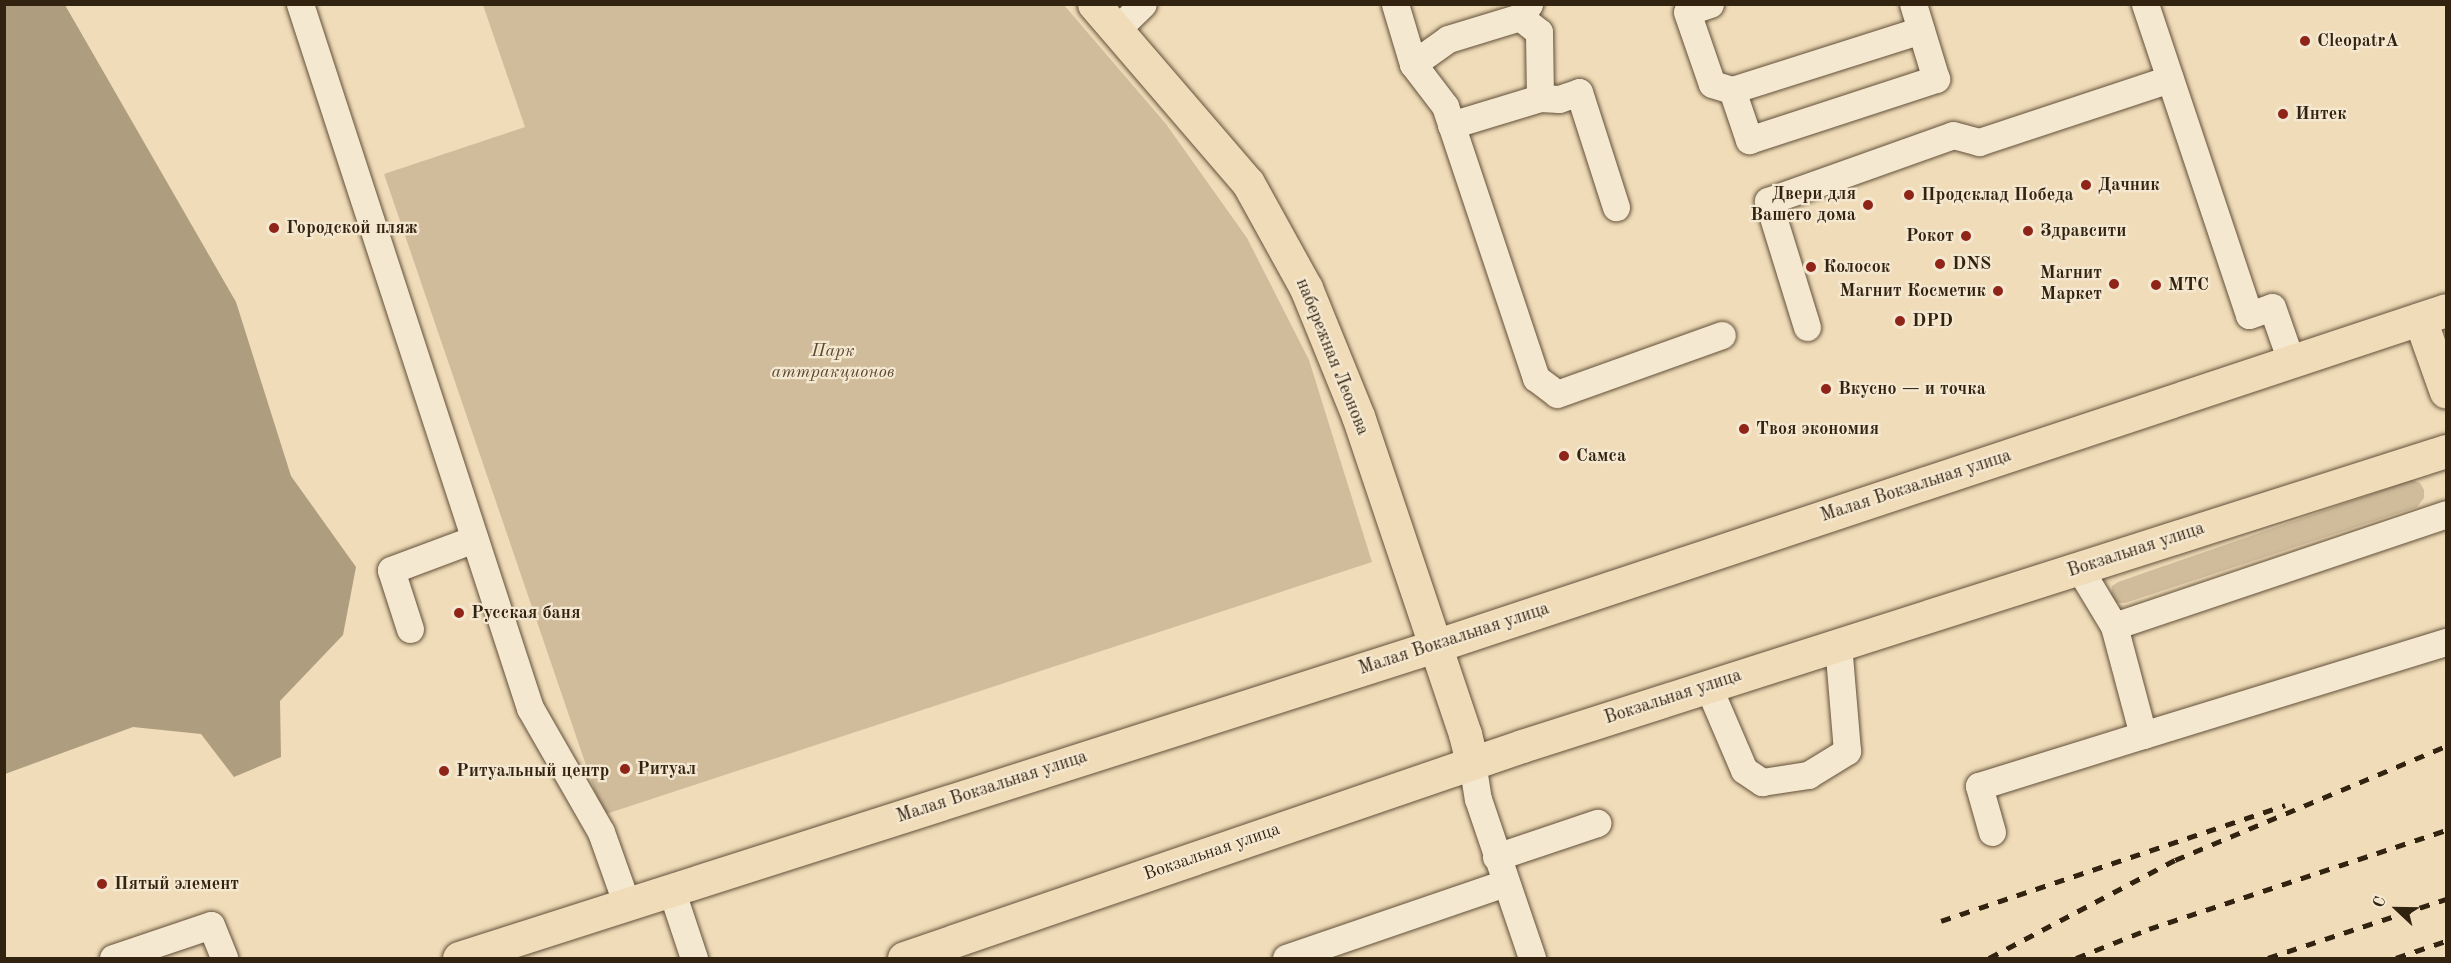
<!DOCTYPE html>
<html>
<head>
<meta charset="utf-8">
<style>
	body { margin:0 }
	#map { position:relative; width:2451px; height:963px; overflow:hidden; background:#f0dcb8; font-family:"Old Standard TT",serif }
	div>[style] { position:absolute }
	.green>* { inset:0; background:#d0bc9b }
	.water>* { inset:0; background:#af9d7f }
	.roads { filter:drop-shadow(0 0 2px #62503a) drop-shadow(0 0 2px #62503a) }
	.minor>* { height:27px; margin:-13.5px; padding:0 13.5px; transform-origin:13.5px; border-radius:13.5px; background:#f5e8d1 }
	.major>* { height:33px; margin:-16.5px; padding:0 16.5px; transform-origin:16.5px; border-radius:16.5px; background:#f0dcb8 }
	.highway>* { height:33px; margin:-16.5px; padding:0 16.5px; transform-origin:16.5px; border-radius:16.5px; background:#f0dcb8 }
	.rail>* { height:4.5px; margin-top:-2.25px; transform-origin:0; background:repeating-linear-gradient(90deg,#322210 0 10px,transparent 0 20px) }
	.dots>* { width:16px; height:16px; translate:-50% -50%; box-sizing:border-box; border:3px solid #f5e8d1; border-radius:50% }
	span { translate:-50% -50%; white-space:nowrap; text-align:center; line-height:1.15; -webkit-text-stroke:4.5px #f5e8d1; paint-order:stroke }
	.poi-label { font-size:18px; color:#322210; font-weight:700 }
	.left { translate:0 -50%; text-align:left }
	.right { translate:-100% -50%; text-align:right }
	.park-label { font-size:18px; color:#5a4833; font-style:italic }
	.street-label { font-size:18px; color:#322210 }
	.frame { position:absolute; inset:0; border:6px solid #322210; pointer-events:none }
	.north { position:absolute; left:2367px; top:879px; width:60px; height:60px; -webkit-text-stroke:4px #f5e8d1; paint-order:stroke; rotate:292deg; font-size:16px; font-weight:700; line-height:24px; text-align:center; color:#322210 }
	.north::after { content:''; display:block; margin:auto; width:21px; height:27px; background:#322210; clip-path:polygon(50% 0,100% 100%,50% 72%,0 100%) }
</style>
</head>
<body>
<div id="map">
	<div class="green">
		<i style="clip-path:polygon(483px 5px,1064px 5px,1166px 124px,1247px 238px,1309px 360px,1372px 562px,603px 815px,384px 174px,525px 127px)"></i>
		<i style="clip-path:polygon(2412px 480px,2420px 483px,2424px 490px,2424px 498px,2417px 507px,2125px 603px,2116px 603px,2111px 596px,2112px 586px,2118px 582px)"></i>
	</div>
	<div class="water">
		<i style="clip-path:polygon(5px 4px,65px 5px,236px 302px,291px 476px,356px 567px,343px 635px,280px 701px,281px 757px,234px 777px,201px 734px,133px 727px,5px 774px)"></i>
	</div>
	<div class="roads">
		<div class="minor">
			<i style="left:300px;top:4px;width:741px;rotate:71.91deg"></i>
			<i style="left:530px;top:708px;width:143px;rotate:60.2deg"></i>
			<i style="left:601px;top:832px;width:77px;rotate:70.4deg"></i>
			<i style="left:1395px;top:4px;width:63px;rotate:73.3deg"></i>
			<i style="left:1413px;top:64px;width:53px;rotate:52.7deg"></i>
			<i style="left:1445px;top:106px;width:287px;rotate:71.5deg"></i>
			<i style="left:1536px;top:378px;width:26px;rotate:37deg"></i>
			<i style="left:1557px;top:394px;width:175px;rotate:-19.7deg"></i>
			<i style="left:1710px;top:4px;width:24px;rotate:161deg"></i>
			<i style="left:1687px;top:12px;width:76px;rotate:70.9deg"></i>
			<i style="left:1712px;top:84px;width:21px;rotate:17deg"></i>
			<i style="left:1732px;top:90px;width:53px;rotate:71.2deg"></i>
			<i style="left:1749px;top:140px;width:197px;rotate:-18.1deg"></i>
			<i style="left:1936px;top:79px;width:78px;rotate:-107deg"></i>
			<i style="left:2145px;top:4px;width:328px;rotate:71.5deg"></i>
			<i style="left:2249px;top:315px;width:24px;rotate:-19deg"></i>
			<i style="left:2272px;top:307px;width:57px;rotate:70.6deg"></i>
			<i style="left:1116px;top:30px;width:37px;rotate:-44deg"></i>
			<i style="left:1413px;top:64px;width:43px;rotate:-35.5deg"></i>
			<i style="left:1448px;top:39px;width:75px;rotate:-17deg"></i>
			<i style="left:1520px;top:17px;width:16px;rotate:-55deg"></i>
			<i style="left:1732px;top:90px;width:198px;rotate:-17.6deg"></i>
			<i style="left:1540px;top:98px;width:19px;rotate:3deg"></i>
			<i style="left:1559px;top:99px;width:21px;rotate:-19deg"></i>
			<i style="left:1579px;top:92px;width:121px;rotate:72.2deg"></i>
			<i style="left:1451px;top:125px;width:93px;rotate:-16.9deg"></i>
			<i style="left:1540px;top:98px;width:66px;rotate:-90.9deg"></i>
			<i style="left:1539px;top:32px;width:24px;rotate:-142deg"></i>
			<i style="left:1807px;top:327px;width:132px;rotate:-107.2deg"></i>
			<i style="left:1768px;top:201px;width:196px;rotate:-19.6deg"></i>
			<i style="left:1953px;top:135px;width:27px;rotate:15deg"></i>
			<i style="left:1979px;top:142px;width:201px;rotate:-18.3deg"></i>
			<i style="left:2079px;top:568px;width:68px;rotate:58.9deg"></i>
			<i style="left:2114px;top:626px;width:350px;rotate:-18.6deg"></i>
			<i style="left:410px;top:629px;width:62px;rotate:-107.9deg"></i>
			<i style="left:391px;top:570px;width:89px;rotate:-20.5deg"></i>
			<i style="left:1708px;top:686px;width:91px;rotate:66.8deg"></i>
			<i style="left:1744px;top:770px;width:22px;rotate:34deg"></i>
			<i style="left:1762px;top:782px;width:47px;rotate:-8.7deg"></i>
			<i style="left:1808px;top:775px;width:46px;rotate:-31.6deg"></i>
			<i style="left:1847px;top:751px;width:107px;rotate:-94.8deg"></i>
			<i style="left:2143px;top:735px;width:317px;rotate:-17.1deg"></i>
			<i style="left:1472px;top:762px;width:37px;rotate:81deg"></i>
			<i style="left:1478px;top:799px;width:168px;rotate:71.2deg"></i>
			<i style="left:1992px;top:832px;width:48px;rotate:-105.8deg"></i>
			<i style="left:1979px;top:786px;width:172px;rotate:-17.3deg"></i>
			<i style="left:2143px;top:735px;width:113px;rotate:-104.9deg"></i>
			<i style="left:1496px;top:857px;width:107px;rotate:-18.6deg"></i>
			<i style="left:671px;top:889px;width:73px;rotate:71.6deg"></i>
			<i style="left:113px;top:958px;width:103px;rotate:-18.6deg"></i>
			<i style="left:211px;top:925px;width:35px;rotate:68deg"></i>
			<i style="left:1286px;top:958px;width:231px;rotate:-18.9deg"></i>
		</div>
		<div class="major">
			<i style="left:1094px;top:4px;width:236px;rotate:49.3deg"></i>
			<i style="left:1248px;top:183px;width:120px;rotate:61.1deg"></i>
			<i style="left:1306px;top:288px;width:138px;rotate:67.9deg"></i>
			<i style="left:1358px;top:416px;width:336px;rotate:71.4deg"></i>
			<i style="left:1465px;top:734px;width:29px;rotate:76deg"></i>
			<i style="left:2420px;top:319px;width:77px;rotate:70.4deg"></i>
			<i style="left:459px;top:958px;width:1025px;rotate:-17.73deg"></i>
			<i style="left:1435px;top:646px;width:1065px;rotate:-18.38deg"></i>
		</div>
		<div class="highway">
			<i style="left:904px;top:958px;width:653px;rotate:-18.93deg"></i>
			<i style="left:1522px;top:746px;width:970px;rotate:-17.71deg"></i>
		</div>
	</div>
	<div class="rail">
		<i style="left:1941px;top:921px;width:363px;rotate:-18.6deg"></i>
		<i style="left:1989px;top:958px;width:210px;rotate:-27.8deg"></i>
		<i style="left:2175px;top:860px;width:294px;rotate:-22.8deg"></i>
		<i style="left:2076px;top:958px;width:79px;rotate:-21.7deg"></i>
		<i style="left:2149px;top:929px;width:313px;rotate:-18.4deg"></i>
		<i style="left:2268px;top:958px;width:188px;rotate:-18.3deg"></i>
		<i style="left:2396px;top:958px;width:53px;rotate:-18.8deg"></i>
	</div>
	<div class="dots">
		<i style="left:2305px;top:41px;background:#8f2418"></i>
		<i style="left:2283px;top:114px;background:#8f2418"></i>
		<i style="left:2086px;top:185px;background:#8f2418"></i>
		<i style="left:1909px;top:195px;background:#8f2418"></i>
		<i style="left:1868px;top:205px;background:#8f2418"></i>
		<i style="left:274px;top:228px;background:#8f2418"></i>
		<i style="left:2028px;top:231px;background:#8f2418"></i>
		<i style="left:1966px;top:236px;background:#8f2418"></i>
		<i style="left:1940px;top:264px;background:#8f2418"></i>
		<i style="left:1811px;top:267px;background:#8f2418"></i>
		<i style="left:2114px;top:284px;background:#8f2418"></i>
		<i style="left:2156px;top:285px;background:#8f2418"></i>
		<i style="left:1998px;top:291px;background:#8f2418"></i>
		<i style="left:1900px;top:321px;background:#8f2418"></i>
		<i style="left:1826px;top:389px;background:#8f2418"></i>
		<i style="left:1744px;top:429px;background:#8f2418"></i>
		<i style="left:1564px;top:456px;background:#8f2418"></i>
		<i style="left:459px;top:613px;background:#8f2418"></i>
		<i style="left:625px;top:769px;background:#8f2418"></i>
		<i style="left:444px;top:771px;background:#8f2418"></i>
		<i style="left:102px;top:884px;background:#8f2418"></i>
	</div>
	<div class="poi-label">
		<span class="left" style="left:2317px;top:41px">CleopatrA</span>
		<span class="left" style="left:2295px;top:114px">Интек</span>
		<span class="left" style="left:2098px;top:185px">Дачник</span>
		<span class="right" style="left:1856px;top:205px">Двери для<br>Вашего дома</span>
		<span class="left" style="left:1921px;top:195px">Продсклад Победа</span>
		<span class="left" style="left:286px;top:228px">Городской пляж</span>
		<span class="left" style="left:2040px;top:231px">Здравсити</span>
		<span class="right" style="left:1954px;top:236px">Рокот</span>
		<span class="left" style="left:1952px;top:264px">DNS</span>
		<span class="left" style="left:1823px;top:267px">Колосок</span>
		<span class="right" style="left:2102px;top:284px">Магнит<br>Маркет</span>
		<span class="left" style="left:2168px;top:285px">МТС</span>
		<span class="right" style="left:1986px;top:291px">Магнит Косметик</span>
		<span class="left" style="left:1912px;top:321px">DPD</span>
		<span class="left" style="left:1838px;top:389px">Вкусно — и точка</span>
		<span class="left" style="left:1756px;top:429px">Твоя экономия</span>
		<span class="left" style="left:1576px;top:456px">Самса</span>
		<span class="left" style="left:471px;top:613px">Русская баня</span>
		<span class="left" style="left:637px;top:769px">Ритуал</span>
		<span class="left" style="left:456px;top:771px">Ритуальный центр</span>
		<span class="left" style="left:114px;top:884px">Пятый элемент</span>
	</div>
	<div class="park-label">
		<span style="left:833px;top:362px">Парк<br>аттракционов</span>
	</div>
	<div class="street-label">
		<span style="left:1332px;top:357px;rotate:68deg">набережная Леонова</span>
		<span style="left:1916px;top:486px;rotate:-18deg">Малая Вокзальная улица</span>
		<span style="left:2136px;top:550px;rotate:-18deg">Вокзальная улица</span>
		<span style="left:1454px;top:639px;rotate:-18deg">Малая Вокзальная улица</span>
		<span style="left:1673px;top:697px;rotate:-18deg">Вокзальная улица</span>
		<span style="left:992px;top:787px;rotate:-18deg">Малая Вокзальная улица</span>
		<span style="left:1212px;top:852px;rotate:-19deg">Вокзальная улица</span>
	</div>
	<div class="frame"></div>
	<div class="north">С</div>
</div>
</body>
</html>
